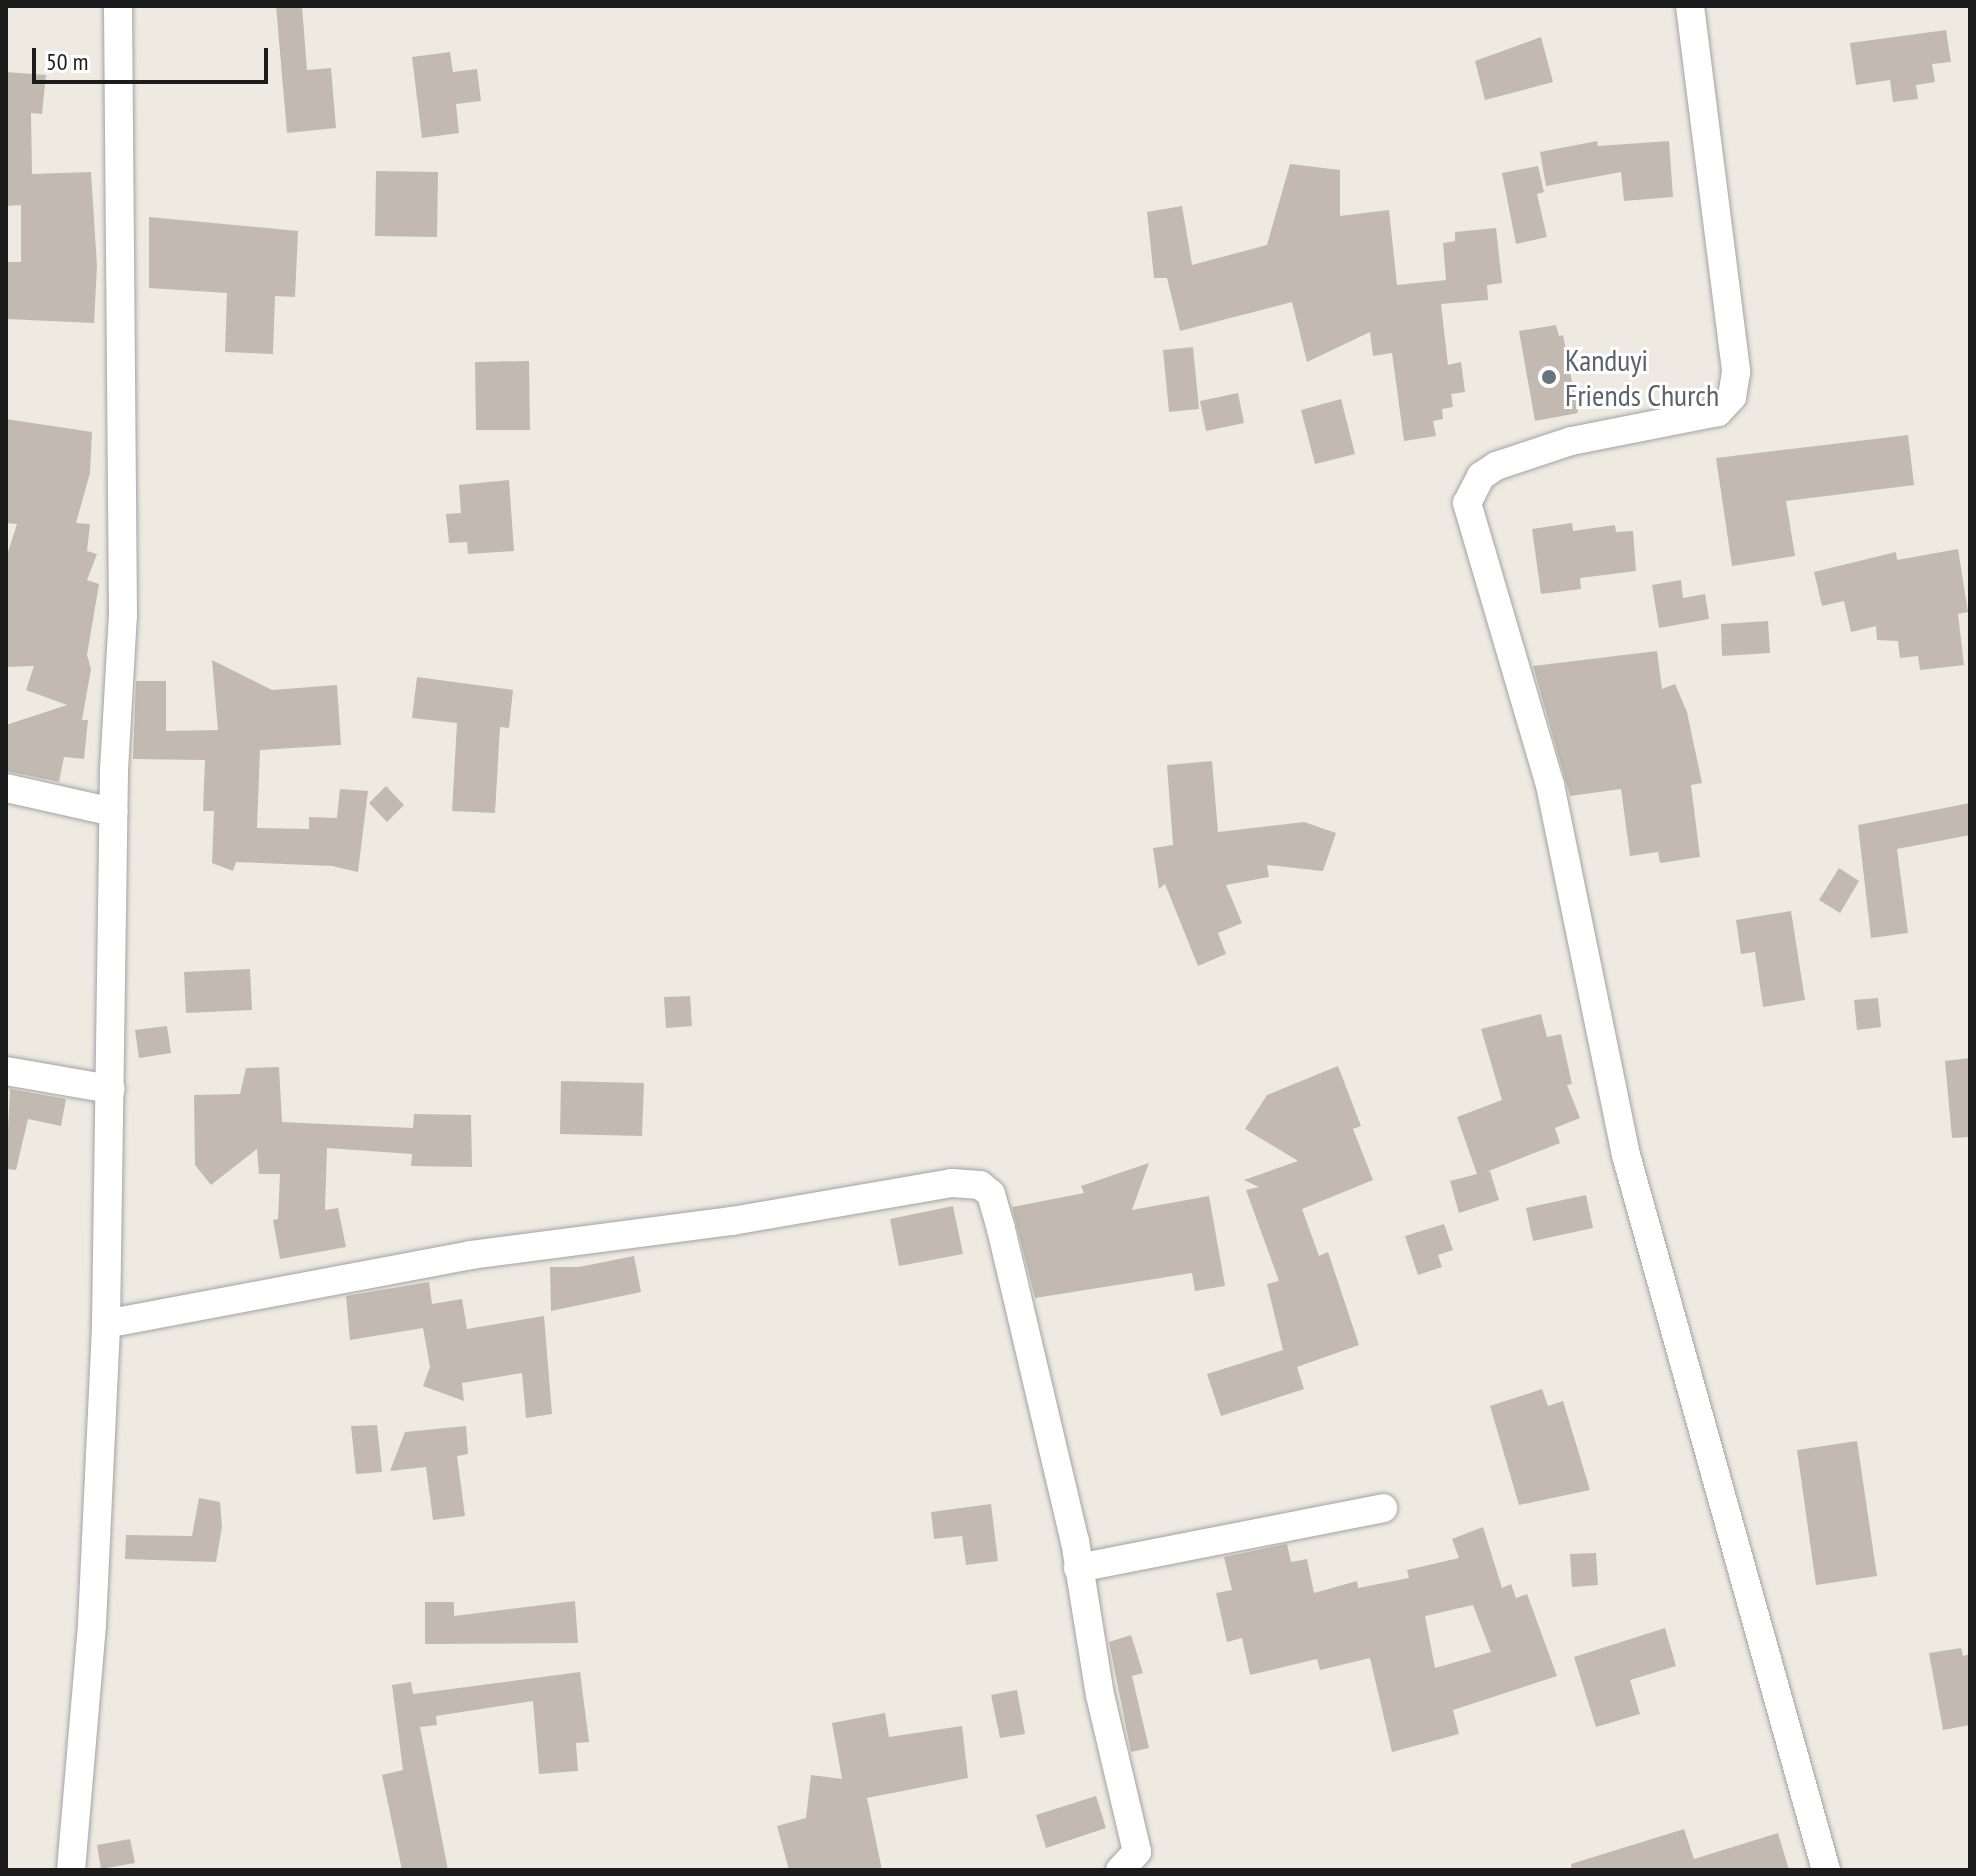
<!DOCTYPE html>
<html>
<head>
<meta charset="utf-8">
<style>
	body { margin:0 }
	#map { position:relative; width:1976px; height:1876px; overflow:hidden; background:#eeeae1; font-family:"PT Sans Narrow",sans-serif }
	div>[style] { position:absolute }
	.building>* { inset:0; background:#c2bab1 }
	.roads { filter:drop-shadow(0 0 2px #a3a3a3) drop-shadow(0 0 2px #a3a3a3) }
	.minor>* { height:28px; margin:-14px; padding:0 14px; transform-origin:14px; border-radius:14px; background:#fff }
	.dots>* { width:22px; height:22px; translate:-50% -50%; box-sizing:border-box; border:4px solid #fff; border-radius:50% }
	span { translate:-50% -50%; white-space:nowrap; text-align:center; line-height:1.15; -webkit-text-stroke:6px #fff; paint-order:stroke }
	.worship-label { font-size:30px; color:#5b616d }
	.left { translate:0 -50%; text-align:left }
	.frame { position:absolute; inset:0; border:8px solid #1c1c1c; pointer-events:none }
	.scale { position:absolute; left:32px; top:48px; width:236px; height:36px; box-sizing:border-box; border:4px solid #1c1c1c; border-top:0; padding-left:10px; font-size:24px; line-height:28px; white-space:nowrap; color:#1c1c1c; -webkit-text-stroke:6px #fff; paint-order:stroke }
</style>
</head>
<body>
<div id="map">
	<div class="building">
		<i style="clip-path:polygon(276px 6px,302px 6px,307px 70px,331px 68px,336px 128px,287px 133px)"></i>
		<i style="clip-path:polygon(1946px 30px,1951px 62px,1932px 64px,1935px 82px,1916px 85px,1918px 99px,1893px 102px,1890px 80px,1856px 85px,1850px 43px)"></i>
		<i style="clip-path:polygon(1541px 37px,1553px 82px,1485px 100px,1475px 61px)"></i>
		<i style="clip-path:polygon(450px 52px,453px 72px,477px 69px,481px 101px,456px 104px,459px 133px,422px 138px,412px 57px)"></i>
		<i style="clip-path:polygon(6px 72px,46px 75px,42px 114px,31px 113px,32px 174px,91px 172px,97px 266px,94px 323px,6px 319px,6px 262px,21px 262px,21px 205px,6px 206px)"></i>
		<i style="clip-path:polygon(1597px 141px,1598px 146px,1669px 141px,1673px 197px,1624px 201px,1621px 172px,1546px 186px,1540px 152px)"></i>
		<i style="clip-path:polygon(1290px 164px,1340px 170px,1340px 216px,1389px 210px,1397px 285px,1446px 280px,1443px 243px,1455px 241px,1455px 232px,1496px 228px,1502px 283px,1487px 285px,1488px 300px,1441px 304px,1448px 365px,1461px 362px,1465px 392px,1451px 394px,1453px 407px,1442px 409px,1443px 419px,1433px 421px,1436px 436px,1404px 441px,1392px 353px,1373px 356px,1370px 332px,1307px 362px,1292px 302px,1180px 331px,1167px 278px,1154px 278px,1147px 212px,1182px 206px,1192px 265px,1267px 245px)"></i>
		<i style="clip-path:polygon(1538px 166px,1544px 192px,1537px 194px,1547px 237px,1516px 244px,1502px 173px)"></i>
		<i style="clip-path:polygon(376px 171px,438px 172px,437px 237px,375px 236px)"></i>
		<i style="clip-path:polygon(149px 217px,298px 231px,295px 297px,275px 296px,273px 354px,225px 352px,227px 293px,149px 288px)"></i>
		<i style="clip-path:polygon(1556px 325px,1559px 336px,1563px 335px,1578px 413px,1535px 421px,1519px 331px)"></i>
		<i style="clip-path:polygon(1193px 347px,1199px 409px,1169px 412px,1163px 350px)"></i>
		<i style="clip-path:polygon(529px 361px,530px 430px,476px 430px,475px 362px)"></i>
		<i style="clip-path:polygon(1238px 393px,1244px 423px,1206px 431px,1200px 401px)"></i>
		<i style="clip-path:polygon(1341px 399px,1355px 454px,1315px 464px,1301px 410px)"></i>
		<i style="clip-path:polygon(6px 419px,92px 432px,90px 473px,76px 523px,90px 524px,87px 551px,97px 554px,87px 580px,99px 584px,87px 655px,91px 669px,82px 720px,88px 720px,84px 759px,64px 757px,59px 782px,6px 771px,6px 725px,67px 705px,26px 690px,34px 666px,6px 667px,6px 558px,17px 524px,6px 523px)"></i>
		<i style="clip-path:polygon(1908px 435px,1914px 485px,1786px 501px,1795px 556px,1732px 566px,1716px 458px)"></i>
		<i style="clip-path:polygon(509px 480px,514px 551px,468px 554px,467px 542px,449px 543px,446px 514px,461px 513px,459px 485px)"></i>
		<i style="clip-path:polygon(1572px 523px,1573px 531px,1615px 525px,1616px 532px,1633px 531px,1636px 571px,1580px 578px,1581px 589px,1541px 594px,1532px 529px)"></i>
		<i style="clip-path:polygon(1958px 549px,1968px 612px,1958px 614px,1964px 665px,1920px 670px,1918px 656px,1900px 658px,1898px 641px,1877px 640px,1876px 626px,1851px 632px,1844px 601px,1822px 606px,1814px 572px,1896px 552px,1897px 560px)"></i>
		<i style="clip-path:polygon(1681px 580px,1683px 598px,1705px 594px,1709px 619px,1659px 628px,1652px 585px)"></i>
		<i style="clip-path:polygon(1768px 621px,1770px 653px,1722px 656px,1721px 624px)"></i>
		<i style="clip-path:polygon(1657px 651px,1662px 689px,1675px 684px,1687px 712px,1702px 783px,1691px 785px,1700px 857px,1660px 863px,1658px 852px,1630px 856px,1621px 789px,1570px 796px,1533px 666px)"></i>
		<i style="clip-path:polygon(212px 660px,272px 690px,337px 685px,341px 745px,260px 750px,257px 828px,309px 829px,309px 817px,337px 818px,340px 789px,368px 791px,358px 872px,332px 866px,236px 862px,233px 871px,212px 863px,214px 811px,203px 811px,205px 760px,133px 759px,136px 681px,166px 681px,166px 731px,218px 730px)"></i>
		<i style="clip-path:polygon(417px 677px,513px 690px,509px 728px,500px 727px,495px 813px,452px 811px,457px 723px,412px 718px)"></i>
		<i style="clip-path:polygon(1212px 761px,1218px 832px,1304px 822px,1336px 833px,1323px 871px,1267px 865px,1269px 877px,1226px 885px,1242px 923px,1218px 933px,1226px 954px,1198px 966px,1165px 884px,1159px 889px,1153px 848px,1173px 845px,1167px 765px)"></i>
		<i style="clip-path:polygon(386px 786px,404px 805px,387px 822px,369px 803px)"></i>
		<i style="clip-path:polygon(1970px 803px,1970px 835px,1897px 849px,1908px 933px,1871px 938px,1858px 825px)"></i>
		<i style="clip-path:polygon(1839px 868px,1859px 881px,1840px 913px,1819px 900px)"></i>
		<i style="clip-path:polygon(1791px 911px,1805px 1000px,1763px 1007px,1755px 952px,1741px 954px,1736px 920px)"></i>
		<i style="clip-path:polygon(250px 969px,252px 1010px,186px 1013px,184px 972px)"></i>
		<i style="clip-path:polygon(690px 996px,692px 1026px,666px 1028px,664px 997px)"></i>
		<i style="clip-path:polygon(1878px 998px,1881px 1027px,1857px 1030px,1854px 1000px)"></i>
		<i style="clip-path:polygon(1541px 1014px,1547px 1037px,1561px 1034px,1572px 1084px,1567px 1085px,1580px 1118px,1555px 1128px,1560px 1143px,1486px 1172px,1490px 1171px,1499px 1200px,1459px 1213px,1450px 1181px,1477px 1174px,1457px 1117px,1502px 1100px,1481px 1029px)"></i>
		<i style="clip-path:polygon(167px 1026px,171px 1053px,139px 1058px,135px 1030px)"></i>
		<i style="clip-path:polygon(1970px 1058px,1970px 1137px,1952px 1138px,1945px 1061px)"></i>
		<i style="clip-path:polygon(1338px 1066px,1361px 1126px,1353px 1129px,1373px 1180px,1302px 1209px,1319px 1256px,1328px 1252px,1359px 1345px,1297px 1367px,1304px 1389px,1221px 1416px,1207px 1374px,1283px 1350px,1267px 1284px,1279px 1281px,1246px 1190px,1259px 1187px,1244px 1180px,1298px 1161px,1245px 1129px,1267px 1095px)"></i>
		<i style="clip-path:polygon(279px 1067px,282px 1122px,413px 1128px,414px 1114px,471px 1115px,472px 1167px,411px 1166px,412px 1154px,327px 1148px,325px 1210px,338px 1208px,346px 1247px,280px 1259px,273px 1220px,278px 1219px,280px 1174px,259px 1174px,257px 1149px,211px 1185px,195px 1165px,194px 1095px,240px 1094px,246px 1068px)"></i>
		<i style="clip-path:polygon(561px 1081px,644px 1083px,642px 1136px,560px 1134px)"></i>
		<i style="clip-path:polygon(10px 1089px,66px 1099px,61px 1126px,28px 1119px,16px 1170px,6px 1169px)"></i>
		<i style="clip-path:polygon(1149px 1163px,1132px 1210px,1209px 1196px,1225px 1286px,1195px 1291px,1192px 1273px,1035px 1298px,1012px 1207px,1084px 1193px,1081px 1186px)"></i>
		<i style="clip-path:polygon(1586px 1195px,1593px 1228px,1533px 1241px,1526px 1208px)"></i>
		<i style="clip-path:polygon(953px 1206px,963px 1254px,899px 1266px,890px 1219px)"></i>
		<i style="clip-path:polygon(1444px 1224px,1453px 1250px,1438px 1255px,1442px 1267px,1418px 1275px,1405px 1236px)"></i>
		<i style="clip-path:polygon(634px 1256px,641px 1292px,551px 1311px,550px 1267px,579px 1267px)"></i>
		<i style="clip-path:polygon(429px 1282px,432px 1304px,462px 1299px,467px 1329px,544px 1316px,552px 1414px,526px 1418px,522px 1373px,462px 1383px,464px 1401px,423px 1386px,430px 1367px,423px 1328px,350px 1340px,346px 1296px)"></i>
		<i style="clip-path:polygon(1542px 1389px,1548px 1406px,1563px 1401px,1590px 1490px,1519px 1505px,1490px 1406px)"></i>
		<i style="clip-path:polygon(377px 1425px,382px 1472px,356px 1474px,351px 1426px)"></i>
		<i style="clip-path:polygon(466px 1426px,468px 1454px,457px 1456px,465px 1516px,433px 1520px,426px 1467px,390px 1471px,405px 1432px)"></i>
		<i style="clip-path:polygon(1857px 1441px,1877px 1576px,1816px 1585px,1797px 1450px)"></i>
		<i style="clip-path:polygon(199px 1498px,220px 1502px,222px 1527px,216px 1562px,125px 1559px,126px 1535px,192px 1536px)"></i>
		<i style="clip-path:polygon(991px 1504px,998px 1561px,966px 1565px,962px 1536px,934px 1539px,931px 1512px)"></i>
		<i style="clip-path:polygon(evenodd,1483px 1527px,1502px 1588px,1511px 1584px,1516px 1598px,1527px 1594px,1557px 1676px,1453px 1710px,1459px 1734px,1392px 1752px,1370px 1658px,1320px 1670px,1317px 1659px,1250px 1675px,1242px 1638px,1227px 1642px,1216px 1593px,1232px 1590px,1224px 1557px,1287px 1544px,1291px 1562px,1307px 1559px,1314px 1593px,1357px 1581px,1358px 1588px,1409px 1578px,1407px 1570px,1459px 1558px,1452px 1539px,1483px 1527px,1473px 1605px,1491px 1652px,1435px 1668px,1425px 1616px,1473px 1605px)"></i>
		<i style="clip-path:polygon(1596px 1553px,1598px 1585px,1572px 1587px,1570px 1554px)"></i>
		<i style="clip-path:polygon(575px 1601px,578px 1643px,425px 1644px,425px 1602px,454px 1602px,454px 1616px)"></i>
		<i style="clip-path:polygon(1665px 1628px,1676px 1666px,1630px 1680px,1640px 1714px,1596px 1727px,1574px 1657px)"></i>
		<i style="clip-path:polygon(1131px 1635px,1143px 1673px,1132px 1676px,1149px 1748px,1131px 1752px,1109px 1642px)"></i>
		<i style="clip-path:polygon(1961px 1648px,1963px 1656px,1970px 1654px,1970px 1725px,1943px 1730px,1929px 1653px)"></i>
		<i style="clip-path:polygon(580px 1672px,589px 1742px,576px 1743px,578px 1771px,539px 1774px,533px 1701px,436px 1716px,437px 1725px,420px 1727px,448px 1870px,402px 1870px,382px 1775px,403px 1770px,392px 1685px,411px 1682px,413px 1694px)"></i>
		<i style="clip-path:polygon(1017px 1690px,1025px 1734px,1000px 1738px,991px 1695px)"></i>
		<i style="clip-path:polygon(885px 1713px,889px 1737px,962px 1726px,968px 1778px,867px 1798px,882px 1870px,789px 1870px,777px 1826px,806px 1818px,811px 1775px,842px 1779px,832px 1723px)"></i>
		<i style="clip-path:polygon(1096px 1796px,1106px 1828px,1046px 1848px,1036px 1815px)"></i>
		<i style="clip-path:polygon(1684px 1829px,1694px 1859px,1778px 1833px,1789px 1870px,1572px 1870px,1571px 1864px)"></i>
		<i style="clip-path:polygon(130px 1839px,135px 1863px,101px 1869px,97px 1845px)"></i>
	</div>
	<div class="roads">
		<div class="minor">
			<i style="left:1690px;top:6px;width:369px;rotate:82.8deg"></i>
			<i style="left:1736px;top:372px;width:25px;rotate:99deg"></i>
			<i style="left:1732px;top:397px;width:21px;rotate:133deg"></i>
			<i style="left:1718px;top:412px;width:150px;rotate:168.8deg"></i>
			<i style="left:1571px;top:441px;width:79px;rotate:161.6deg"></i>
			<i style="left:1496px;top:466px;width:18px;rotate:146deg"></i>
			<i style="left:1481px;top:476px;width:30px;rotate:117deg"></i>
			<i style="left:1467px;top:503px;width:294px;rotate:73.6deg"></i>
			<i style="left:1550px;top:785px;width:378px;rotate:78.4deg"></i>
			<i style="left:1626px;top:1155px;width:742px;rotate:74.37deg"></i>
			<i style="left:6px;top:788px;width:110px;rotate:12.6deg"></i>
			<i style="left:6px;top:1071px;width:106px;rotate:9.8deg"></i>
			<i style="left:106px;top:1324px;width:370px;rotate:-10.7deg"></i>
			<i style="left:470px;top:1255px;width:264px;rotate:-7.4deg"></i>
			<i style="left:732px;top:1221px;width:223px;rotate:-9.8deg"></i>
			<i style="left:952px;top:1183px;width:28px;rotate:4deg"></i>
			<i style="left:980px;top:1185px;width:14px;rotate:39deg"></i>
			<i style="left:991px;top:1194px;width:36px;rotate:74deg"></i>
			<i style="left:1001px;top:1229px;width:321px;rotate:76.7deg"></i>
			<i style="left:1075px;top:1541px;width:156px;rotate:80.8deg"></i>
			<i style="left:1100px;top:1695px;width:161px;rotate:76.7deg"></i>
			<i style="left:1137px;top:1852px;width:25px;rotate:133deg"></i>
			<i style="left:1078px;top:1568px;width:311px;rotate:-11.1deg"></i>
			<i style="left:71px;top:1870px;width:247px;rotate:-85.1deg"></i>
			<i style="left:92px;top:1624px;width:300px;rotate:-87.3deg"></i>
			<i style="left:106px;top:1324px;width:554px;rotate:-89.17deg"></i>
			<i style="left:114px;top:770px;width:154px;rotate:-86.7deg"></i>
			<i style="left:123px;top:616px;width:610px;rotate:-90.47deg"></i>
		</div>
	</div>
	<div class="dots">
		<i style="left:1549px;top:377px;background:#6b7280"></i>
	</div>
	<div class="worship-label">
		<span class="left" style="left:1565px;top:377px">Kanduyi<br>Friends Church</span>
	</div>
	<div class="frame"></div>
	<div class="scale">50 m</div>
</div>
</body>
</html>
